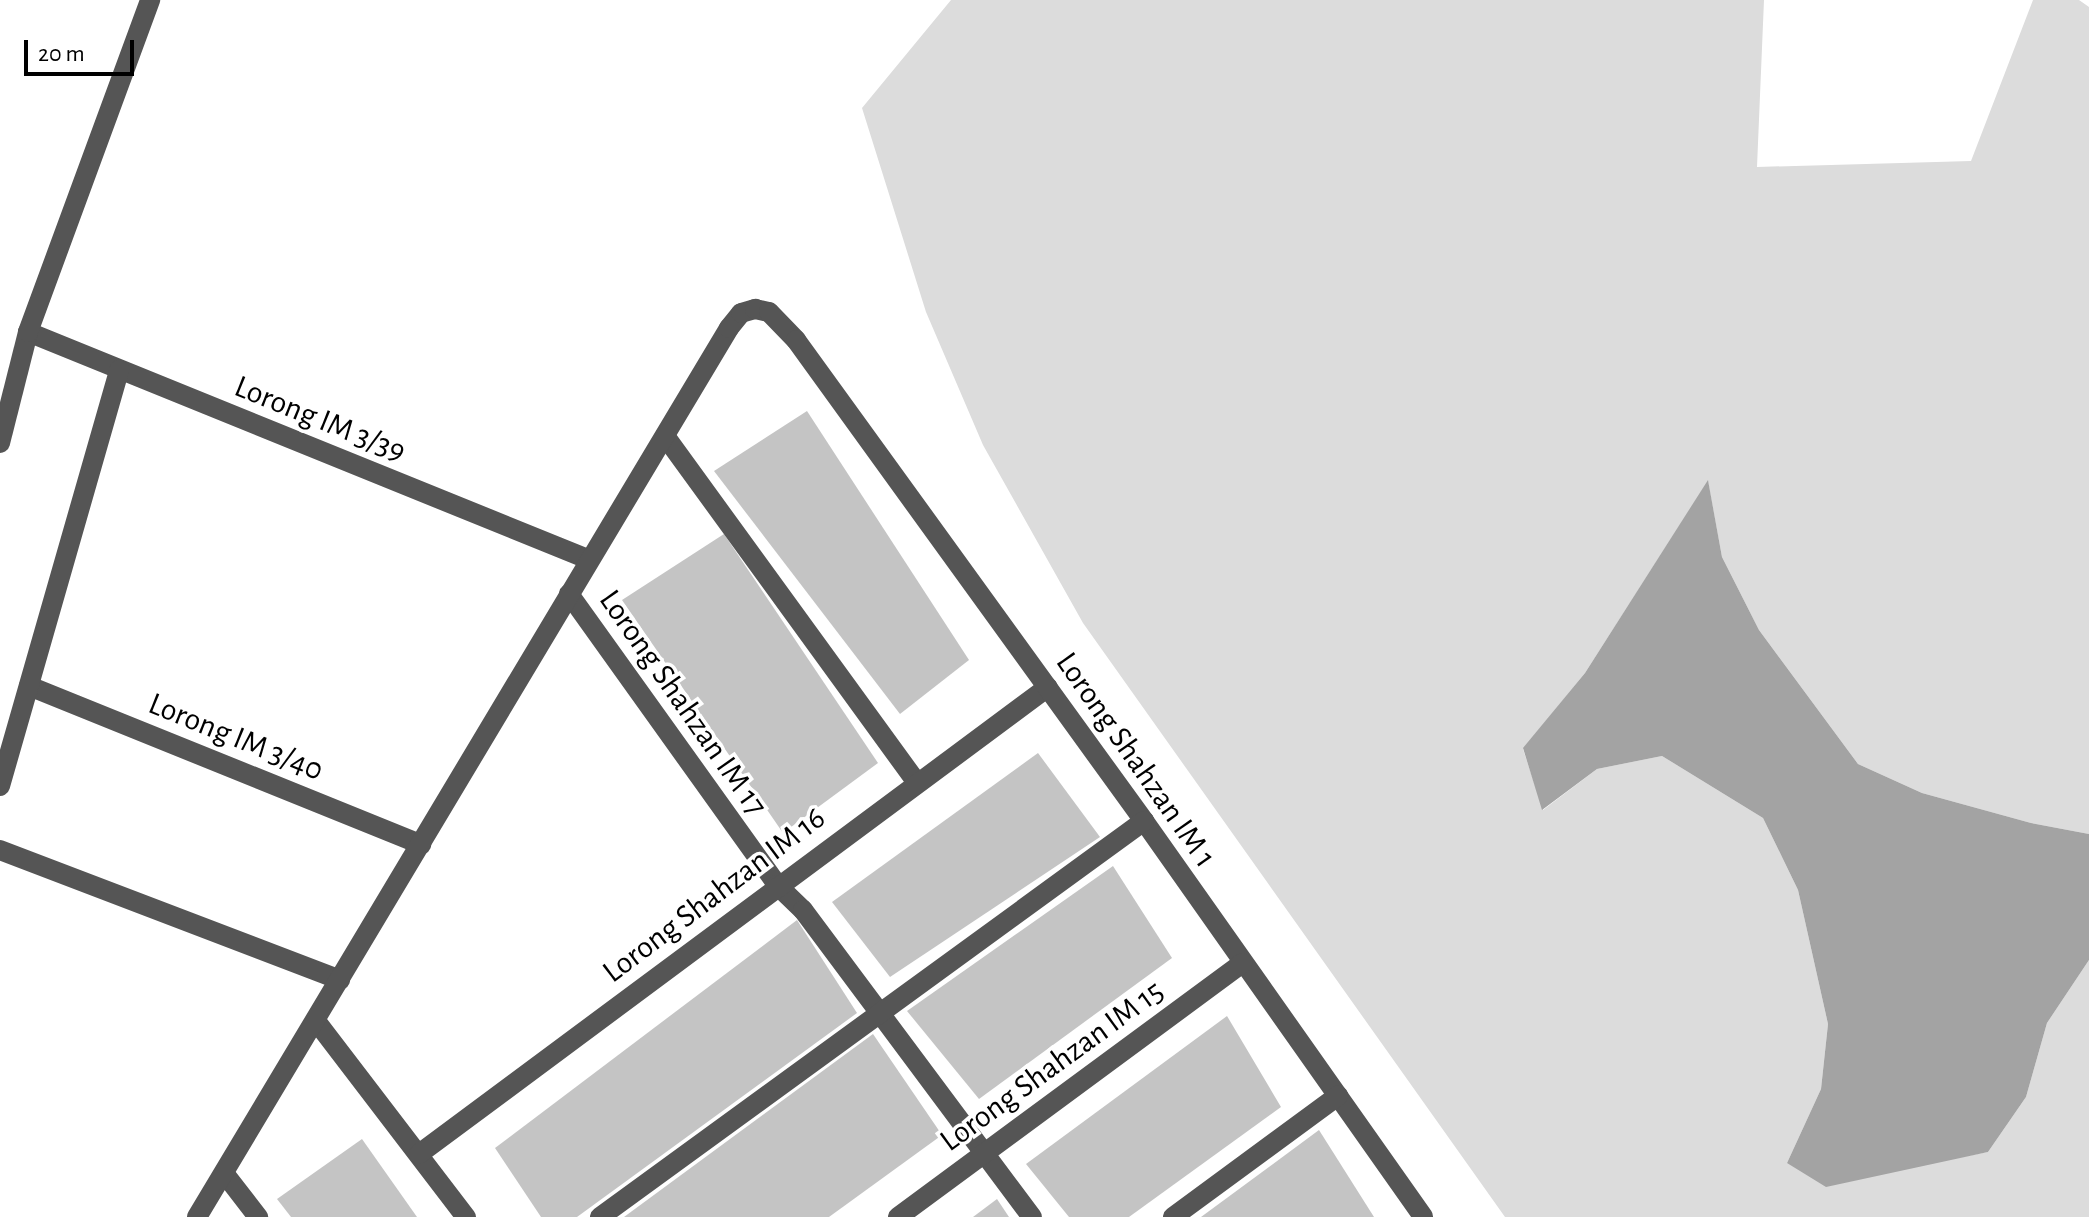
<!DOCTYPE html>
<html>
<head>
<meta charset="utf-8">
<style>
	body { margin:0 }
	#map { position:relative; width:2089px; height:1217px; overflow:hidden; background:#fff; font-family:"Alegreya Sans",sans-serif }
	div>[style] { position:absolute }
	.green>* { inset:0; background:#dcdcdc }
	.water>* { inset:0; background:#a3a3a3 }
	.building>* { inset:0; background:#c4c4c4 }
	.minor>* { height:20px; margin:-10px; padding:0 10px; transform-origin:10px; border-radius:10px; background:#555 }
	span { translate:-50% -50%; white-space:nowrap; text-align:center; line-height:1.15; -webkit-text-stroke:7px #fff; paint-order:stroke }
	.street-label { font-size:32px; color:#000 }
	.scale { position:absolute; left:24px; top:40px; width:110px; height:36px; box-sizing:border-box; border:4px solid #000; border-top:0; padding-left:10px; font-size:24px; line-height:28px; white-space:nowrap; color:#000; -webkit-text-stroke:6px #fff; paint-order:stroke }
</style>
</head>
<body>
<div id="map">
	<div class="green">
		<i style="clip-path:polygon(951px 0,1764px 0,1757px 167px,1971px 161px,2033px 0,2079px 0,2089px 7px,2089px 834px,2031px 823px,1922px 793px,1858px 764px,1759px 630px,1722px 557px,1708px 481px,1585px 673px,1523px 749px,1543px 810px,1597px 769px,1662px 756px,1763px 818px,1798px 890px,1828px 1024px,1821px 1089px,1787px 1163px,1920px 1165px,1988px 1152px,2026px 1097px,2047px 1023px,2089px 960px,2089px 1217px,1505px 1217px,1083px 623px,983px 445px,926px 312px,862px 108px)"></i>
	</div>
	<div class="water">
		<i style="clip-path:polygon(1708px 480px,1722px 557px,1759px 630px,1858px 764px,1922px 793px,2031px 823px,2089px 834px,2089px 960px,2047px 1023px,2026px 1097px,1988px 1152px,1826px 1187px,1787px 1163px,1821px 1089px,1828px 1024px,1798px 890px,1763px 818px,1662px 756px,1597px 769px,1542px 810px,1523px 748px,1585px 673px)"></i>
	</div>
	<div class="building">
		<i style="clip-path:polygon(807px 411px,969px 660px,900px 714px,714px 471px)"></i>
		<i style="clip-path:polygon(724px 534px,878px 763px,783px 833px,622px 600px)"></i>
		<i style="clip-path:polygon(1038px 753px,1100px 837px,890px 977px,832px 902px)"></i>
		<i style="clip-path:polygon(1113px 866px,1172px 958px,979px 1099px,907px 1011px)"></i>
		<i style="clip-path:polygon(797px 920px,857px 1013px,577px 1217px,541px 1217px,495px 1148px)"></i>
		<i style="clip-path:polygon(1227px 1016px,1281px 1107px,1129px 1217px,1069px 1217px,1026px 1164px)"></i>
		<i style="clip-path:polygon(873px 1034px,942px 1135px,829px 1217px,624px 1217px)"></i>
		<i style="clip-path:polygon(1319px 1130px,1374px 1217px,1201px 1217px)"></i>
		<i style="clip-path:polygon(362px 1139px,417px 1217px,291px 1217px,277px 1199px)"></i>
		<i style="clip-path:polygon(997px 1199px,1009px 1217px,973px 1217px)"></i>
	</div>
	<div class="minor">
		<i style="left:28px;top:332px;width:606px;rotate:22.08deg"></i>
		<i style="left:665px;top:436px;width:427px;rotate:54deg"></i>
		<i style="left:0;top:443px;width:114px;rotate:-75.8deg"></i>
		<i style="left:28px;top:332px;width:354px;rotate:-69.8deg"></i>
		<i style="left:569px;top:594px;width:358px;rotate:54.4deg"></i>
		<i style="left:777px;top:885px;width:36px;rotate:44deg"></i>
		<i style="left:803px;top:910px;width:383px;rotate:53.3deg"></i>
		<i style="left:29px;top:686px;width:423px;rotate:22deg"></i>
		<i style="left:0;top:786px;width:433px;rotate:-74deg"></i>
		<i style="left:0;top:850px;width:364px;rotate:20.9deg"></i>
		<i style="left:316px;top:1021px;width:247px;rotate:52.6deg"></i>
		<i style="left:419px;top:1154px;width:783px;rotate:-36.59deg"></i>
		<i style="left:224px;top:1173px;width:56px;rotate:52.3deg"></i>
		<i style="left:197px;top:1217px;width:1036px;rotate:-59.1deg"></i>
		<i style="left:729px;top:328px;width:19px;rotate:-51deg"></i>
		<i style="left:741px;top:313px;width:15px;rotate:-16deg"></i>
		<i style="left:755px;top:309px;width:14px;rotate:12deg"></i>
		<i style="left:769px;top:312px;width:39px;rotate:46deg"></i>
		<i style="left:796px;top:340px;width:594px;rotate:54.11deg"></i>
		<i style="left:1144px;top:821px;width:484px;rotate:54.8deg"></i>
		<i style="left:600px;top:1217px;width:673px;rotate:-36.05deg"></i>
		<i style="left:898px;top:1217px;width:428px;rotate:-36.4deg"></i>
		<i style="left:1173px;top:1217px;width:205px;rotate:-36.3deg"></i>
	</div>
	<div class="street-label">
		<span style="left:320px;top:419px;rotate:22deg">Lorong IM 3/39</span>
		<span style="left:683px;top:703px;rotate:55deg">Lorong Shahzan IM 17</span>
		<span style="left:236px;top:737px;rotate:22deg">Lorong IM 3/40</span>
		<span style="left:1136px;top:760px;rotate:55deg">Lorong Shahzan IM 1</span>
		<span style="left:714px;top:895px;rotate:-37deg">Lorong Shahzan IM 16</span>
		<span style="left:1052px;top:1066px;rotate:-36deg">Lorong Shahzan IM 15</span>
	</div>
	<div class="scale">20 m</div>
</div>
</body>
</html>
